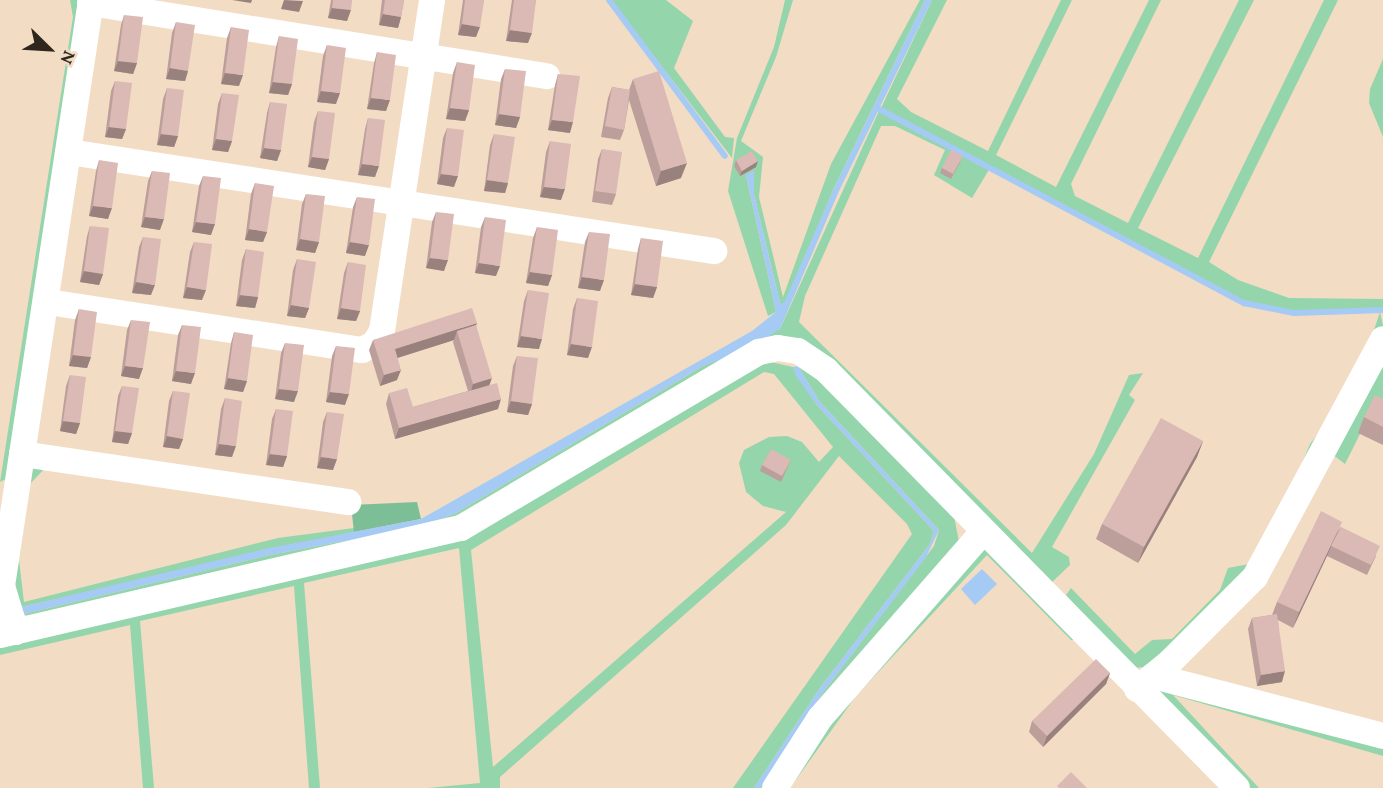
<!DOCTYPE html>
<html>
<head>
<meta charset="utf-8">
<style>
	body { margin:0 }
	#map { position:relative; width:1383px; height:788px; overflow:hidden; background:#f2dcc4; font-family:"Crimson Pro",serif }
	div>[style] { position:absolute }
	.green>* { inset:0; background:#94d5ac }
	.forest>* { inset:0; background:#7cbe95 }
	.water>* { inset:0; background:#a5caf4 }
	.stream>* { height:6px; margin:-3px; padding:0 3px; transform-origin:3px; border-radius:3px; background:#a5caf4 }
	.minor>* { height:26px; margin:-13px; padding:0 13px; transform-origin:13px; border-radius:13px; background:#fff }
	.wall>* { inset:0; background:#bc9f9b }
	.shaded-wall>* { inset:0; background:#99827e }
	.building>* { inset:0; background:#dbb9b4 }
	span { translate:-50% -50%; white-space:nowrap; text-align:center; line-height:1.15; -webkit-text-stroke:6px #f2dcc4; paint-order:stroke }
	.north { position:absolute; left:14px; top:14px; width:70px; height:70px; -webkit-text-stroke:5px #f2dcc4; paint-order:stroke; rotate:114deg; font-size:19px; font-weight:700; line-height:28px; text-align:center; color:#2f271e }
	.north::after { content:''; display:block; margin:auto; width:24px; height:32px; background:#2f271e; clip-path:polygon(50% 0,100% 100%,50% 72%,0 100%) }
</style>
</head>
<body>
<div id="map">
	<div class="green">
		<i style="clip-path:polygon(70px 0,84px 0,12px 476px,0 482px,73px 17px)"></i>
		<i style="clip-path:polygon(611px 0,666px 0,693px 21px,674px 68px,725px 137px,734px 138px,732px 158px)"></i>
		<i style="clip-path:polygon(785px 0,793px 0,776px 57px,741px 141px,763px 157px,759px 197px,783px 297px,831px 164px,920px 0,925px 0,834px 188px,785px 303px,780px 303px,754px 194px,754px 171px,746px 175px,776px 312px,768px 316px,728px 191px,737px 138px,774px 47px)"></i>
		<i style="clip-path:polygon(932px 0,947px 0,897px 99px,911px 112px,988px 151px,1061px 0,1072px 0,996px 155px,1056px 187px,1149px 0,1161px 0,1071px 184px,1075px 196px,1128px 223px,1239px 0,1254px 0,1138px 228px,1198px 258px,1324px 0,1338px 0,1209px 262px,1238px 280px,1289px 298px,1383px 299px,1383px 309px,1294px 312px,1245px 301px,881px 108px)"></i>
		<i style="clip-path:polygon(1383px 59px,1383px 137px,1369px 103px,1370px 89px)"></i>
		<i style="clip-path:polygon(879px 111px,990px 168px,972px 198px,934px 175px,945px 150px,895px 126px,881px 126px,805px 296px,799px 322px,1032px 553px,1094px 454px,1129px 375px,1143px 373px,1129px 395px,1135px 400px,1052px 547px,1069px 557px,1070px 565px,1050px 584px,802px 344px,466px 519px,28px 617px,24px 614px,270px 555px,424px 526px,456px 513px,703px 366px,780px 329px)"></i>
		<i style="clip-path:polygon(1380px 312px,1383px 326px,1377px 339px,1249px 571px,1170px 653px,1145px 667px,1132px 668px,1066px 595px,1071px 588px,1135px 654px,1152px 640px,1172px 639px,1220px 590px,1228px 568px,1249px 564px,1287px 500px,1310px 444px,1326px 424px,1370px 342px)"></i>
		<i style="clip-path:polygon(1383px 355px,1383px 417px,1371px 412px,1345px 464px,1332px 454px)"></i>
		<i style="clip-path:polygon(evenodd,766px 361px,793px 367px,816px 404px,934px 531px,930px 544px,820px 688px,754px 788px,733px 788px,912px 534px,907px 524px,839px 456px,786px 525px,500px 777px,500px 788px,428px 788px,480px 783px,459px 548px,304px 583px,320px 788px,309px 788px,294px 586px,140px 621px,154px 788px,143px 788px,130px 625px,0 655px,0 647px,435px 543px,766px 361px,764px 372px,774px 374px,833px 447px,819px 462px,802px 442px,787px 436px,769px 437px,744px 450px,739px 463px,746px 492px,763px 506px,786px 512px,493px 767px,471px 550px,764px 372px)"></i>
		<i style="clip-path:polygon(798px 366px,804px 366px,954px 516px,959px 542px,768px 788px,760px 788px,824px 691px,934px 546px,939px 530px,819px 401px)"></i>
		<i style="clip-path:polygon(47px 466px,30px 484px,19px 560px,24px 602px,278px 538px,354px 528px,354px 532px,21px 607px,12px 580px,28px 467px)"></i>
		<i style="clip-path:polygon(982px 548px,989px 549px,1078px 640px,1071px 640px,987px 555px,856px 696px,790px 788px,854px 685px)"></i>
		<i style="clip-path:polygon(1154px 683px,1383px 740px,1383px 756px,1173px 695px,1259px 788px,1246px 788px,1164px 702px)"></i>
	</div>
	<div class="forest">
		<i style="clip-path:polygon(417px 502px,421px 519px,354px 532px,351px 505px)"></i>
	</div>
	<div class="water">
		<i style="clip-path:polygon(925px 0,932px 0,839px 191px,780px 329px,743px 352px,703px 366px,456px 513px,424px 526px,270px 555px,24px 614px,21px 607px,264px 549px,421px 519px,752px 331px,776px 312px,746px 175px,754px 170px,754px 194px,780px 303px,784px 303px,834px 188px)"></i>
		<i style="clip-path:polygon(798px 366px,819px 401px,939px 530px,926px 557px,824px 691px,760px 788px,754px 788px,820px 688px,930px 544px,934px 531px,816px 404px,796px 376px,793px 367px)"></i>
		<i style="clip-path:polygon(982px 569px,997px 584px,975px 605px,961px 589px)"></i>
	</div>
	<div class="stream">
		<i style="left:609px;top:0;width:194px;rotate:53.4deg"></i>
		<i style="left:877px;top:108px;width:416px;rotate:28deg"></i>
		<i style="left:1244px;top:303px;width:51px;rotate:11.3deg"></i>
		<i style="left:1294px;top:313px;width:89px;rotate:-1.9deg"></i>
	</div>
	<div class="minor">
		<i style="left:90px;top:3px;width:463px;rotate:9.1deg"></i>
		<i style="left:69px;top:152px;width:653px;rotate:8.73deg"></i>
		<i style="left:48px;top:302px;width:318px;rotate:8.7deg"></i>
		<i style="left:362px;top:350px;width:13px;rotate:-27deg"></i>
		<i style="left:374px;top:344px;width:15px;rotate:-58deg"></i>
		<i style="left:382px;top:331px;width:335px;rotate:-81.4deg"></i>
		<i style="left:22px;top:454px;width:330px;rotate:8.4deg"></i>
		<i style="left:16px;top:632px;width:48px;rotate:-106.9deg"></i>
		<i style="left:2px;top:586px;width:593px;rotate:-81.36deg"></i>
		<i style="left:0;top:635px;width:473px;rotate:-13.1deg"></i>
		<i style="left:461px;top:528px;width:346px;rotate:-30.6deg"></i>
		<i style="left:759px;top:352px;width:19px;rotate:-12deg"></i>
		<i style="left:778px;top:348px;width:20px;rotate:9deg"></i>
		<i style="left:798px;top:351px;width:34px;rotate:34deg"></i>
		<i style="left:826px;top:370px;width:586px;rotate:45.48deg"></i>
		<i style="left:1153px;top:676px;width:238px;rotate:14.6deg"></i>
		<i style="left:1137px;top:689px;width:43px;rotate:-39.3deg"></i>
		<i style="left:1170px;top:662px;width:120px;rotate:-45deg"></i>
		<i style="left:1255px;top:577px;width:270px;rotate:-61.7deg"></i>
		<i style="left:775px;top:788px;width:83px;rotate:-57.3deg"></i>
		<i style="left:820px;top:718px;width:247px;rotate:-48.8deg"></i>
	</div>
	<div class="wall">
		<i style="clip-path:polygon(331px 0,352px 0,347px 21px,328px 18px)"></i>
		<i style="clip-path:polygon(382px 0,404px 0,401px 17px,398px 28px,379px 25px)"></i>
		<i style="clip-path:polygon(463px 0,484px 0,476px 37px,458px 35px)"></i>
		<i style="clip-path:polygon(512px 0,536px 0,528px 43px,506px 41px)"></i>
		<i style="clip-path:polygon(124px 15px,137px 63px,133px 74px,114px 71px,121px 25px)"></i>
		<i style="clip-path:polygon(176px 22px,188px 71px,185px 81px,166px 79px,172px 33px)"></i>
		<i style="clip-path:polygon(231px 27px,239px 86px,221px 84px,227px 38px)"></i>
		<i style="clip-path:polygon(279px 36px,292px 84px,288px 95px,269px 93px,276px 47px)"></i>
		<i style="clip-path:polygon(327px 45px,336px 104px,317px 102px,323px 56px)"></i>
		<i style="clip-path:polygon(377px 52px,386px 111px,367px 109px,374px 63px)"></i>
		<i style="clip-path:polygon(457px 62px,469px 110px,465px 121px,446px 119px,453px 73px)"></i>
		<i style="clip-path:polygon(505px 69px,520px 117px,516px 128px,495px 125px,501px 79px)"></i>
		<i style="clip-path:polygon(558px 74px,570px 133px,548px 130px,555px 85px)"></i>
		<i style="clip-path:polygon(633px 79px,681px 178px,656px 186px,629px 100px,624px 130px,620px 140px,601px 137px,608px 98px,612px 87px,629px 90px)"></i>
		<i style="clip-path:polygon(115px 81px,126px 129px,122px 139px,105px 137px,111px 91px)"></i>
		<i style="clip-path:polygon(167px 88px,178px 136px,174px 147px,157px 145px,163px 99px)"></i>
		<i style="clip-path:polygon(222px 93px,232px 141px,228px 152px,212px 150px,218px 104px)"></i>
		<i style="clip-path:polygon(270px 102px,281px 150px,277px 161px,260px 158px,267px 113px)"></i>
		<i style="clip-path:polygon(318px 111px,329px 159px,325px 170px,308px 167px,314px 122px)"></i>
		<i style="clip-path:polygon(368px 118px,375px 177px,358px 175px,365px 129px)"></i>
		<i style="clip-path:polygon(447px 128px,454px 187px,437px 184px,443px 138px)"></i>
		<i style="clip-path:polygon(494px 134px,508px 183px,505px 193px,484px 191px,490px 145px)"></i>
		<i style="clip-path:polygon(550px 141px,561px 200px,540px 197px,546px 152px)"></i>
		<i style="clip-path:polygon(602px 149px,616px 194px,612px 205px,592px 202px,598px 159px)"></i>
		<i style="clip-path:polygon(99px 160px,108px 219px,89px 216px,96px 171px)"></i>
		<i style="clip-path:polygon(736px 160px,756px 167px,740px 176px,734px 166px)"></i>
		<i style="clip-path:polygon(961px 161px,951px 179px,940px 173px,942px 168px)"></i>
		<i style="clip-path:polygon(152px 171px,160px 230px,141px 227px,148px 181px)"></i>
		<i style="clip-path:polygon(203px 176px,211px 235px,192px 232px,199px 186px)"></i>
		<i style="clip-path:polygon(255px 183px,267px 232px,263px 242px,245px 240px,251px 194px)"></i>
		<i style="clip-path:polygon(306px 194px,319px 242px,315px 253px,296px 250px,302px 204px)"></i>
		<i style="clip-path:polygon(357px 197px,365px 256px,346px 253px,353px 207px)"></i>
		<i style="clip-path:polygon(436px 212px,444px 271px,426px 268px,432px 222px)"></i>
		<i style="clip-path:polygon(485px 217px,496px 276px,475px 273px,481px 227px)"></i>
		<i style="clip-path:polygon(90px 226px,103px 274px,99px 285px,80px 282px,87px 236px)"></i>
		<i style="clip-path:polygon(537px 227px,552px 275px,548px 286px,526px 283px,533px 238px)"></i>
		<i style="clip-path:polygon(589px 232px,600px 291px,578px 288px,585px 242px)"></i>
		<i style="clip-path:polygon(143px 237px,151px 295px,132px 293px,139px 247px)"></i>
		<i style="clip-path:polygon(641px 238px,657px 287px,653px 298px,631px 295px,638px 249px)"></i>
		<i style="clip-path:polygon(194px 242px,202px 300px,183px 298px,190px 252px)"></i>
		<i style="clip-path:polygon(246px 249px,258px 297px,255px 308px,236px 306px,242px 260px)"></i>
		<i style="clip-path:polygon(297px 259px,309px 308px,305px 318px,287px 316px,293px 270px)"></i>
		<i style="clip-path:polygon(348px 262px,360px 311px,356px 321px,337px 319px,344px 273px)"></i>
		<i style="clip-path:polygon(528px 290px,539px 349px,517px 347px,524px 301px)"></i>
		<i style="clip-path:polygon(577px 298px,588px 358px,567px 355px,573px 309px)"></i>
		<i style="clip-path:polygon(79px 309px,91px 357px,87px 368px,69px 366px,75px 320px)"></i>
		<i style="clip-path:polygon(131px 320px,139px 379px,121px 376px,127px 330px)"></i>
		<i style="clip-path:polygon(182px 325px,191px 384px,172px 381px,178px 335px)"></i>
		<i style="clip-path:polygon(476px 326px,489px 385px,498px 409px,395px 439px,386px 404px,389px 393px,413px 407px,468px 391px,453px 342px,454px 340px,397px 358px,397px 380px,380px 386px,369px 350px,373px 340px)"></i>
		<i style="clip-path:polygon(234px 332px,247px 381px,243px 392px,224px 389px,231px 343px)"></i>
		<i style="clip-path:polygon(285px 343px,294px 402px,275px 399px,281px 353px)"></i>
		<i style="clip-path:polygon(336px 346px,345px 405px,326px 402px,332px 356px)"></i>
		<i style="clip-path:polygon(517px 356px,532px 404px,528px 415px,507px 412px,513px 366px)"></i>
		<i style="clip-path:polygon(70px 375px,80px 423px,76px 434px,60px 431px,66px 386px)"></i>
		<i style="clip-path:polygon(122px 386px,132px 433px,128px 444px,112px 442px,118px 396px)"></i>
		<i style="clip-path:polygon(173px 391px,183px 439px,179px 449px,163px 447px,169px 401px)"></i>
		<i style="clip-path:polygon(225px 398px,232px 457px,215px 455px,221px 409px)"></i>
		<i style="clip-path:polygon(1383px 399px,1383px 445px,1358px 433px,1364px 417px)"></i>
		<i style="clip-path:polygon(276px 409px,287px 456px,283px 467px,266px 465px,272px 419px)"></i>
		<i style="clip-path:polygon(327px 412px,333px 470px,317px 468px,323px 422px)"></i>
		<i style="clip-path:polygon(1203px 441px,1197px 457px,1138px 563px,1096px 539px,1102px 524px)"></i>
		<i style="clip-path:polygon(791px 460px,781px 482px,760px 471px,762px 465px)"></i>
		<i style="clip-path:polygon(1341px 527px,1376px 556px,1367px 575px,1327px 556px,1293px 628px,1278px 620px,1282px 682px,1257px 686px,1248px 629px,1252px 618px,1272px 615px,1277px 602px)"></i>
		<i style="clip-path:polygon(1110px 673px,1106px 684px,1043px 747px,1029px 732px,1032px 721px)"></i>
	</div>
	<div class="shaded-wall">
		<i style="clip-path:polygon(232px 0,252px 0,251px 3px)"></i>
		<i style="clip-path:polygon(284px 0,303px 1px,299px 12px,281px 9px)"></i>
		<i style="clip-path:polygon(332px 8px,351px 10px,347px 21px,328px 18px)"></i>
		<i style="clip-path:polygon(383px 14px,401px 17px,398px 28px,379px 25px)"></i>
		<i style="clip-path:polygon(462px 24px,480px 27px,476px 37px,458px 35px)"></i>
		<i style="clip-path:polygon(510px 30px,532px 33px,528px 43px,506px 41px)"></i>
		<i style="clip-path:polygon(118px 61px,137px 63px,133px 74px,114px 71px)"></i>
		<i style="clip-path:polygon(170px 68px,188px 71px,185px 81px,166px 79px)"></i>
		<i style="clip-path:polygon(225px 73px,243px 75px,239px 86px,221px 84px)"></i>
		<i style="clip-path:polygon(273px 82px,292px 84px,288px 95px,269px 93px)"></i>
		<i style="clip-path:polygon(321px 91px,340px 93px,336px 104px,317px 102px)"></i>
		<i style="clip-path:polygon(371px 98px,390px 100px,386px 111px,367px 109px)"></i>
		<i style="clip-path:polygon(450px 108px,469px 110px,465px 121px,446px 119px)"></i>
		<i style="clip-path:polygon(499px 114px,520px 117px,516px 128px,495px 125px)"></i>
		<i style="clip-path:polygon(552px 120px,573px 122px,570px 133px,548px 130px)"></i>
		<i style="clip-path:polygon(109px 127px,126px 129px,122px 139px,105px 137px)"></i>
		<i style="clip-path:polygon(161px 134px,178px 136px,174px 147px,157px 145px)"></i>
		<i style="clip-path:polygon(216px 139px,232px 141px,228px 152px,212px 150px)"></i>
		<i style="clip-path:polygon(264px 148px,281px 150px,277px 161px,260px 158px)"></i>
		<i style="clip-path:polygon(312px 157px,329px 159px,325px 170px,308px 167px)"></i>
		<i style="clip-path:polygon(758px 161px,756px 167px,740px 176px,742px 171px)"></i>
		<i style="clip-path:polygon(687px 163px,681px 178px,656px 186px,661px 171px)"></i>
		<i style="clip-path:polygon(362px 164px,379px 166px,375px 177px,358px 175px)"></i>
		<i style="clip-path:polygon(441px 174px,458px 176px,454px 187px,437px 184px)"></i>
		<i style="clip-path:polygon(487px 180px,508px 183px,505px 193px,484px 191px)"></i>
		<i style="clip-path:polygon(544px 187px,565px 189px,561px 200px,540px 197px)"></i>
		<i style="clip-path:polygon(93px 206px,112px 208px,108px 219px,89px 216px)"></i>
		<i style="clip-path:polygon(145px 217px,164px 219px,160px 230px,141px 227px)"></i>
		<i style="clip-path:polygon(196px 222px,215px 224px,211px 235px,192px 232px)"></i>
		<i style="clip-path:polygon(249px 229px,267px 232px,263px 242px,245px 240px)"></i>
		<i style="clip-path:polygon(300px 239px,319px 242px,315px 253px,296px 250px)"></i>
		<i style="clip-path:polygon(350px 242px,369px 245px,365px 256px,346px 253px)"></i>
		<i style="clip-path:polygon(430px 258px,448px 260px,444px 271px,426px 268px)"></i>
		<i style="clip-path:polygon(479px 263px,500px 266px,496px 276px,475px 273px)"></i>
		<i style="clip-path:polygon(84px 271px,103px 274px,99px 285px,80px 282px)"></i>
		<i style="clip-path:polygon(530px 272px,552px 275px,548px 286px,526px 283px)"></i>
		<i style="clip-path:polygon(582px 277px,604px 280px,600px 291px,578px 288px)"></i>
		<i style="clip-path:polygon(136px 282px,155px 285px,151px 295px,132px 293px)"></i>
		<i style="clip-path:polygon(635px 284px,657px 287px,653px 298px,631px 295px)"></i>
		<i style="clip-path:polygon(187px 287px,206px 290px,202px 300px,183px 298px)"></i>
		<i style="clip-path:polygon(240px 295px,258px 297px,255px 308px,236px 306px)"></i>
		<i style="clip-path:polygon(291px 305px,309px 308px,305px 318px,287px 316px)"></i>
		<i style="clip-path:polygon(341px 308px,360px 311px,356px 321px,337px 319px)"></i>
		<i style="clip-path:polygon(477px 323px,473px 334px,457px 331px,454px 340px,391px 360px,395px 349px)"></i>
		<i style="clip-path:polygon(521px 336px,542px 339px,539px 349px,517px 347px)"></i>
		<i style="clip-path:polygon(571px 344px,592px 347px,588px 358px,567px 355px)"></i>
		<i style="clip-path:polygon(73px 355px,91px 357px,87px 368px,69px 366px)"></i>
		<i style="clip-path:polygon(125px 366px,143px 368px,139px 379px,121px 376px)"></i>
		<i style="clip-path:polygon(401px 370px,397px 380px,380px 386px,384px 375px)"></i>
		<i style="clip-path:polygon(176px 371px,195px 373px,191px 384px,172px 381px)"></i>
		<i style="clip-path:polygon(228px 378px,247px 381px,243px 392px,224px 389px)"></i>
		<i style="clip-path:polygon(492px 378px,488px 389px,470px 395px,473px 384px)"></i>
		<i style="clip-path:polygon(279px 389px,298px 391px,294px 402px,275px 399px)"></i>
		<i style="clip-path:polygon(330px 392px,349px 394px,345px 405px,326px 402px)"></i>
		<i style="clip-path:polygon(501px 399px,498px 409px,395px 439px,399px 428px)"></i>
		<i style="clip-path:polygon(511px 401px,532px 404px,528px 415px,507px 412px)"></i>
		<i style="clip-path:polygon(63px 421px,80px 423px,76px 434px,60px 431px)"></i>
		<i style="clip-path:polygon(115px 431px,132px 433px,128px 444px,112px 442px)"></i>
		<i style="clip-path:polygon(167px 436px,183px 439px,179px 449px,163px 447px)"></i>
		<i style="clip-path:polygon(1203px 441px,1197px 457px,1138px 563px,1144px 547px)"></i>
		<i style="clip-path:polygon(219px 444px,236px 446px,232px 457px,215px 455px)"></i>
		<i style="clip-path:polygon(270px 454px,287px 456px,283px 467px,266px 465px)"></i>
		<i style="clip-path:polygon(321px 457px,337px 459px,333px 470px,317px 468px)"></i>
		<i style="clip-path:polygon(1342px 522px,1327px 556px,1293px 628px,1299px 612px)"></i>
		<i style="clip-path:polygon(1285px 671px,1282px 682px,1257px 686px,1261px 675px)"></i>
		<i style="clip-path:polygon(1110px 673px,1106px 684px,1043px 747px,1047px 736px)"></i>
	</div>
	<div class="building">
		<i style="clip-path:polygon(333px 0,352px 0,351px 10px,332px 8px)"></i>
		<i style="clip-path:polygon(385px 0,404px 0,401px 17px,383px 14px)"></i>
		<i style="clip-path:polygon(465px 0,484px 0,480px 27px,462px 24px)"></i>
		<i style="clip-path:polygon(514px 0,536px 0,532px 33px,510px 30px)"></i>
		<i style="clip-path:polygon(124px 15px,143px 17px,137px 63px,118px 61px)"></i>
		<i style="clip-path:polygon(176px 22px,195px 25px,188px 71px,170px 68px)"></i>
		<i style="clip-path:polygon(231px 27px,249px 30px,243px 75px,225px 73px)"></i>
		<i style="clip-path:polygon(279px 36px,298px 39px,292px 84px,273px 82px)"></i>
		<i style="clip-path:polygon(327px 45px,346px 48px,340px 93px,321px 91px)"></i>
		<i style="clip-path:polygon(377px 52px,396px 55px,390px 100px,371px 98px)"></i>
		<i style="clip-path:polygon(457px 62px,475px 65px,469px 110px,450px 108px)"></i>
		<i style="clip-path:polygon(505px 69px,526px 71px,520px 117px,499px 114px)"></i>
		<i style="clip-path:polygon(659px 71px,687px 163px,661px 171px,633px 79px)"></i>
		<i style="clip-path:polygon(558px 74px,580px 76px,573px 122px,552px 120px)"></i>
		<i style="clip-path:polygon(115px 81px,132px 83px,126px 129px,109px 127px)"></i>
		<i style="clip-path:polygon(612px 87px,630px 90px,624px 130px,605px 126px)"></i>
		<i style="clip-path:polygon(167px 88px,184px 90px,178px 136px,161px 134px)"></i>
		<i style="clip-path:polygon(222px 93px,239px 95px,232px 141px,216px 139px)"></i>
		<i style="clip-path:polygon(270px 102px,287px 104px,281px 150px,264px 148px)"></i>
		<i style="clip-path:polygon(318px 111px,335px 113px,329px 159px,312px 157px)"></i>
		<i style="clip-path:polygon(368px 118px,385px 120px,379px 166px,362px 164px)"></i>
		<i style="clip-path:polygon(447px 128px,464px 130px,458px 176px,441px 174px)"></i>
		<i style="clip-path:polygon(494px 134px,515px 137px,508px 183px,487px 180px)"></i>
		<i style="clip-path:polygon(550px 141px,571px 144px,565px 189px,544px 187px)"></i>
		<i style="clip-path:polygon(602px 149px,622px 152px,616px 194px,595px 191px)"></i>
		<i style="clip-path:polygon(951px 150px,963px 156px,953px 174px,942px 168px)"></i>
		<i style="clip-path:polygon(752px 151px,758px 161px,742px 171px,736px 160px)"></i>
		<i style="clip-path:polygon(99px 160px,118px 163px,112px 208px,93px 206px)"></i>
		<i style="clip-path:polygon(152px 171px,170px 173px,164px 219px,145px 217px)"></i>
		<i style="clip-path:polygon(203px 176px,221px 178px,215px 224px,196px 222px)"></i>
		<i style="clip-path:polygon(255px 183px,274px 186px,267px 232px,249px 229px)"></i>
		<i style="clip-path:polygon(306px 194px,325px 196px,319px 242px,300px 239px)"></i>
		<i style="clip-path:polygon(357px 197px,375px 199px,369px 245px,350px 242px)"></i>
		<i style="clip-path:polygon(436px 212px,454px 214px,448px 260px,430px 258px)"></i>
		<i style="clip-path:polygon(485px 217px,506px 220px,500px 266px,479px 263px)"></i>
		<i style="clip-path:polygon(90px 226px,109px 228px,103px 274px,84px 271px)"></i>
		<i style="clip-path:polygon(537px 227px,558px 230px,552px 275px,530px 272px)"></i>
		<i style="clip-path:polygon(589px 232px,610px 234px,604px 280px,582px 277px)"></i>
		<i style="clip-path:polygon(143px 237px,161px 239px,155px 285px,136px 282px)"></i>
		<i style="clip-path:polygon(641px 238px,663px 241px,657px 287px,635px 284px)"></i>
		<i style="clip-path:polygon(194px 242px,212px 244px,206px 290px,187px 287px)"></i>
		<i style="clip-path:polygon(246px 249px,264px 252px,258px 297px,240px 295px)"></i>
		<i style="clip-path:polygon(297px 259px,316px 262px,309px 308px,291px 305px)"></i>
		<i style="clip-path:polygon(348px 262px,366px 265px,360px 311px,341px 308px)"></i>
		<i style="clip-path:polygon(528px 290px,549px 293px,542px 339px,521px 336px)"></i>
		<i style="clip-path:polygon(577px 298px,598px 301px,592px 347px,571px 344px)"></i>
		<i style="clip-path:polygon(472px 308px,477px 323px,395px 349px,401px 370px,384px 375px,373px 340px)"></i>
		<i style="clip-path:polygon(79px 309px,97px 312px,91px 357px,73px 355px)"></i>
		<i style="clip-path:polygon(131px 320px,150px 322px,143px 368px,125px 366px)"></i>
		<i style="clip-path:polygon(182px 325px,201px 327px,195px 373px,176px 371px)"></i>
		<i style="clip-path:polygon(476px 325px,492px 378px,473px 384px,457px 331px)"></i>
		<i style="clip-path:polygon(234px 332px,253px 335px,247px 381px,228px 378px)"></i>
		<i style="clip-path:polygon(285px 343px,304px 345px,298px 391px,279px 389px)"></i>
		<i style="clip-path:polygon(336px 346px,355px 348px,349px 394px,330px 392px)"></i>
		<i style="clip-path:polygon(517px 356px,538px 358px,532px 404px,511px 401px)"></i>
		<i style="clip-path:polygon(70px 375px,86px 377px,80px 423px,63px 421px)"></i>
		<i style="clip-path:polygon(497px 383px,501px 399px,399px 428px,389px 393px,407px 388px,413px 407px)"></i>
		<i style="clip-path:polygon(122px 386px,139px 388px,132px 433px,115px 431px)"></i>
		<i style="clip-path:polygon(173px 391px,190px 393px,183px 439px,167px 436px)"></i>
		<i style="clip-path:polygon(1375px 395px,1383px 399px,1383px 427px,1364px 417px)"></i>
		<i style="clip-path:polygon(225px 398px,242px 401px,236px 446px,219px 444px)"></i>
		<i style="clip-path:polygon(276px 409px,293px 411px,287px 456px,270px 454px)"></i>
		<i style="clip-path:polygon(327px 412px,344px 414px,337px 459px,321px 457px)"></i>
		<i style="clip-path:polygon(1161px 418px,1203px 441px,1144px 547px,1102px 524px)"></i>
		<i style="clip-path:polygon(771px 449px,791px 460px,782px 476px,762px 465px)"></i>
		<i style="clip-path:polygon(1321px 511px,1342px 522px,1299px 612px,1277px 602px)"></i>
		<i style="clip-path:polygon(1341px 527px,1380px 546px,1371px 565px,1331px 546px)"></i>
		<i style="clip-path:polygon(1277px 614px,1285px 671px,1261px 675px,1252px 618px)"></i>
		<i style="clip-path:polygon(1096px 659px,1110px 673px,1047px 736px,1032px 721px)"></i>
		<i style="clip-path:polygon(1071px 772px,1087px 788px,1059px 788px,1057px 786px)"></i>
	</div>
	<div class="north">N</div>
</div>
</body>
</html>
